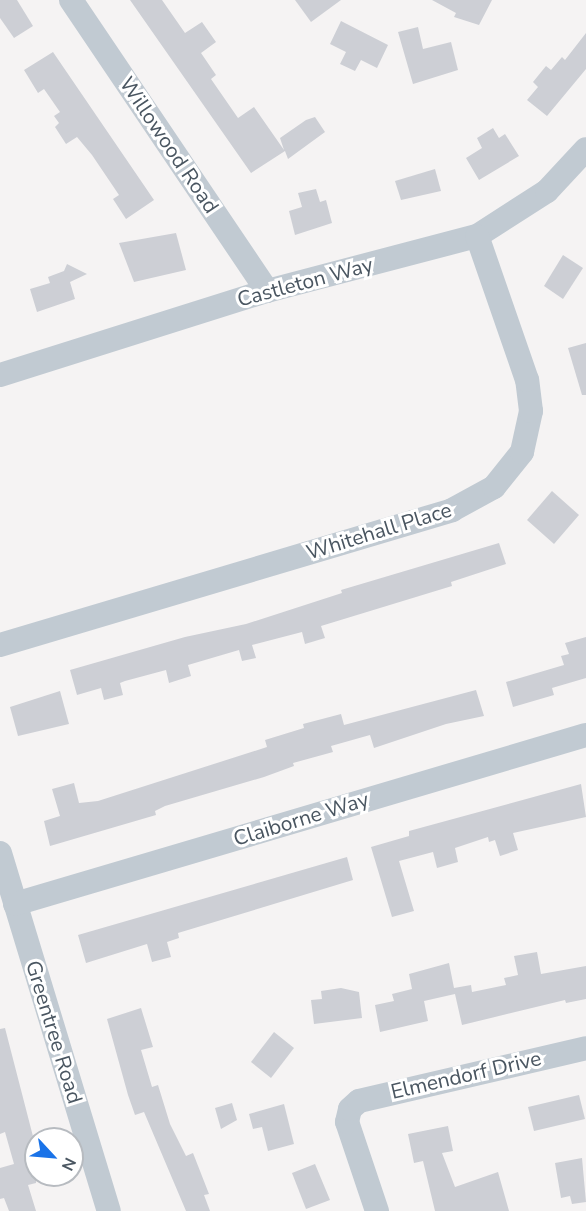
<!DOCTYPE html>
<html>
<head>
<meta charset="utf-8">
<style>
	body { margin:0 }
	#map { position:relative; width:586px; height:1211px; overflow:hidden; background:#f5f3f3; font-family:"Nunito Sans",sans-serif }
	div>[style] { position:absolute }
	.building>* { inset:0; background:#cdcfd5 }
	.minor>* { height:24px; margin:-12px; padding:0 12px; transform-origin:12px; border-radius:12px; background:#c1cad2 }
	span { translate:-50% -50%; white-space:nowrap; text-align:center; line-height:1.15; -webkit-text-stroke:6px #fff; paint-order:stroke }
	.street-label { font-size:21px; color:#4a5661 }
	.north { position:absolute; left:24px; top:1127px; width:60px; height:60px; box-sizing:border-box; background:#fff; border:2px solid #b7bbc0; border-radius:50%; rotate:116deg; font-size:16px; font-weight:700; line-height:24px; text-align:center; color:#4a5661 }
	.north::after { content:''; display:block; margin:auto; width:21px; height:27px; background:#1a73e8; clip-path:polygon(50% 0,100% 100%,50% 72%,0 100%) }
</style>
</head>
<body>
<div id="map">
	<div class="building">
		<i style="clip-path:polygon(0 0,17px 0,33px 26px,14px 38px,0 18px)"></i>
		<i style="clip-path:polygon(130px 0,162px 0,185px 33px,202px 22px,216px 42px,201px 53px,216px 75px,211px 79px,238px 118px,254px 107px,284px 150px,280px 138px,306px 120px,315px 117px,325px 132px,288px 159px,285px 151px,251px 173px)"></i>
		<i style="clip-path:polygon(295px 0,341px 0,311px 22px)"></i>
		<i style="clip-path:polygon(432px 0,492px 0,479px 25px,454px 17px,456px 13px)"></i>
		<i style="clip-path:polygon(341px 21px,388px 45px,377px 68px,361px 60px,355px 71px,340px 64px,346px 52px,330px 44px)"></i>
		<i style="clip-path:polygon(418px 27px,423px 49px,451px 42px,458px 70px,413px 84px,398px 32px)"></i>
		<i style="clip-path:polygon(586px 33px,586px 69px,547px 116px,527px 100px,538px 87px,533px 82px,546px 66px,551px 70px,562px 57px,565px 60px)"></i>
		<i style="clip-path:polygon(53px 52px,154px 200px,126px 219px,113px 199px,119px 195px,92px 155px,77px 137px,66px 144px,55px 127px,59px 123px,54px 116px,60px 112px,44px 89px,38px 93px,24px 70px)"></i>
		<i style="clip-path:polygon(493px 128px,499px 138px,505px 134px,519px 156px,479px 180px,466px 158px,482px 148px,477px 138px)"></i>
		<i style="clip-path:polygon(435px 169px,441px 191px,401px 200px,395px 181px)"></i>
		<i style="clip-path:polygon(316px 189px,320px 202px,326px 200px,332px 223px,295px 235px,289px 211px,302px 207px,298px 193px)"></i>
		<i style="clip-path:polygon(176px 233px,186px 270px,134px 282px,119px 243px)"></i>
		<i style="clip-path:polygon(563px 255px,583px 268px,563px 299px,544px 286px)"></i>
		<i style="clip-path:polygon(67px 264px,87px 274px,70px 282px,75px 299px,37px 312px,30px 289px,50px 283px,48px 277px,64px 271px)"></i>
		<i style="clip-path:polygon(586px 343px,586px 395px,582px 395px,568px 348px)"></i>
		<i style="clip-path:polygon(552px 491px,579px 515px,554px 544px,527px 520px)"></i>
		<i style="clip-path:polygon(499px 543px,506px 564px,451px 582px,452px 586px,321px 626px,325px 638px,305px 644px,302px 632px,252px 645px,256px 658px,242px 661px,239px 650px,188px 665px,191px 676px,169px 683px,166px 670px,125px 681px,120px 683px,123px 695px,104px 700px,101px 688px,77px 695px,70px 670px,185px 637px,246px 624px,342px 593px,341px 590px)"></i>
		<i style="clip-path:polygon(586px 637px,586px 678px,552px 688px,554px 695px,513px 707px,506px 682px,564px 665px,561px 656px,569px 654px,565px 643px)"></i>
		<i style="clip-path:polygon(476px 690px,484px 716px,446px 724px,374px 748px,370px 735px,331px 746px,333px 752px,293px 763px,294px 766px,264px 777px,165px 806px,155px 811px,156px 815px,50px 846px,44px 821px,60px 816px,52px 789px,74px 783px,79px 803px,98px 801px,267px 747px,265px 740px,304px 728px,303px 724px,341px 714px,344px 725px)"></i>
		<i style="clip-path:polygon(60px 691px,69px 724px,18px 736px,10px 707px)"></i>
		<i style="clip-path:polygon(581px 784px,586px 817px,513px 833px,518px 850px,500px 856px,495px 840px,489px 842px,488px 837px,455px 848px,458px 862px,437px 868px,433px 852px,399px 861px,414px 911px,392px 917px,371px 847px,409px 836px,409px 831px)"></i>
		<i style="clip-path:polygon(347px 857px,353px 880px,178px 933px,179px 938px,167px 942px,171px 957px,152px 962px,147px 944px,86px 963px,78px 935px)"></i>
		<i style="clip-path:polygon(537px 952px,541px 974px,586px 966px,586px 999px,566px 1003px,565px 1000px,462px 1025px,455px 994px,424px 1001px,428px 1021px,380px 1032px,375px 1005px,394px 1001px,392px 994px,412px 989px,409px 974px,449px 963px,454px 988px,471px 985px,472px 992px,506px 985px,504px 978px,518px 975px,514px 956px)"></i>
		<i style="clip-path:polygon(341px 988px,359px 992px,362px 1018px,314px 1024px,311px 1000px,322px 999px,321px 991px)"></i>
		<i style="clip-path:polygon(141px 1008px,153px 1047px,141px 1050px,152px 1087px,158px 1085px,170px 1124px,186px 1156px,193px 1153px,209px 1194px,204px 1195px,210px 1211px,186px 1211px,144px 1112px,135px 1115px,128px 1095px,107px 1019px)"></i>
		<i style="clip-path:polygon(5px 1028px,36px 1148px,36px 1183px,28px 1185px,36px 1211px,9px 1211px,4px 1198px,0 1199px,0 1168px,14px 1164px,5px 1132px,0 1134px,0 1029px)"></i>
		<i style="clip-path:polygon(274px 1032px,294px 1048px,271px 1078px,251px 1062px)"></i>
		<i style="clip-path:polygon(579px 1095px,585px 1119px,534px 1131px,528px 1107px)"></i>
		<i style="clip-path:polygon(232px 1103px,237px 1120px,221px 1129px,215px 1108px)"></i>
		<i style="clip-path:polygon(284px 1104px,294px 1144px,268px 1151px,262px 1127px,253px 1129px,249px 1114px)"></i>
		<i style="clip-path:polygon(448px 1126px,453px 1151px,442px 1153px,455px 1187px,498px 1172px,509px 1211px,435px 1211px,423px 1161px,414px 1163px,408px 1134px)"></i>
		<i style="clip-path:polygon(582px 1158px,586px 1202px,572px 1204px,570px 1196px,561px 1198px,555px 1163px)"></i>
		<i style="clip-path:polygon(315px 1164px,330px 1200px,306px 1209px,292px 1173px)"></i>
	</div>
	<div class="minor">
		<i style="left:71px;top:0;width:351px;rotate:56deg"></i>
		<i style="left:0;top:375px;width:280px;rotate:-17.5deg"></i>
		<i style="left:267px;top:291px;width:217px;rotate:-14.7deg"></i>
		<i style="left:477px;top:236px;width:83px;rotate:-32.7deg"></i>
		<i style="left:547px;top:191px;width:57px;rotate:-47.1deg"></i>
		<i style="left:0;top:645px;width:472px;rotate:-16.6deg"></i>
		<i style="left:452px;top:510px;width:48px;rotate:-28.7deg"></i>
		<i style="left:494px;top:487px;width:45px;rotate:-51.3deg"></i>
		<i style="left:522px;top:452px;width:42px;rotate:-77.6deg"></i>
		<i style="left:531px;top:411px;width:31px;rotate:-97deg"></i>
		<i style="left:527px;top:380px;width:152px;rotate:-109.1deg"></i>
		<i style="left:0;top:853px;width:374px;rotate:73.1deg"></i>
		<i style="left:15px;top:904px;width:595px;rotate:-16.49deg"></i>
		<i style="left:377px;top:1211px;width:94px;rotate:-108.6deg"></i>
		<i style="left:347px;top:1122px;width:13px;rotate:-77deg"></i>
		<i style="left:350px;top:1109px;width:12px;rotate:-42deg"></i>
		<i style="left:359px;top:1101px;width:233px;rotate:-13.1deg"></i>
	</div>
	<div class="street-label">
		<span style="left:169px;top:145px;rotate:56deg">Willowood Road</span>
		<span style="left:305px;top:282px;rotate:-15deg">Castleton Way</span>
		<span style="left:379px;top:531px;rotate:-17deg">Whitehall Place</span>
		<span style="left:301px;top:819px;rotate:-17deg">Claiborne Way</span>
		<span style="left:54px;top:1032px;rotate:73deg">Greentree Road</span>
		<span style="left:466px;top:1075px;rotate:-13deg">Elmendorf Drive</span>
	</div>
	<div class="north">N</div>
</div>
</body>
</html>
